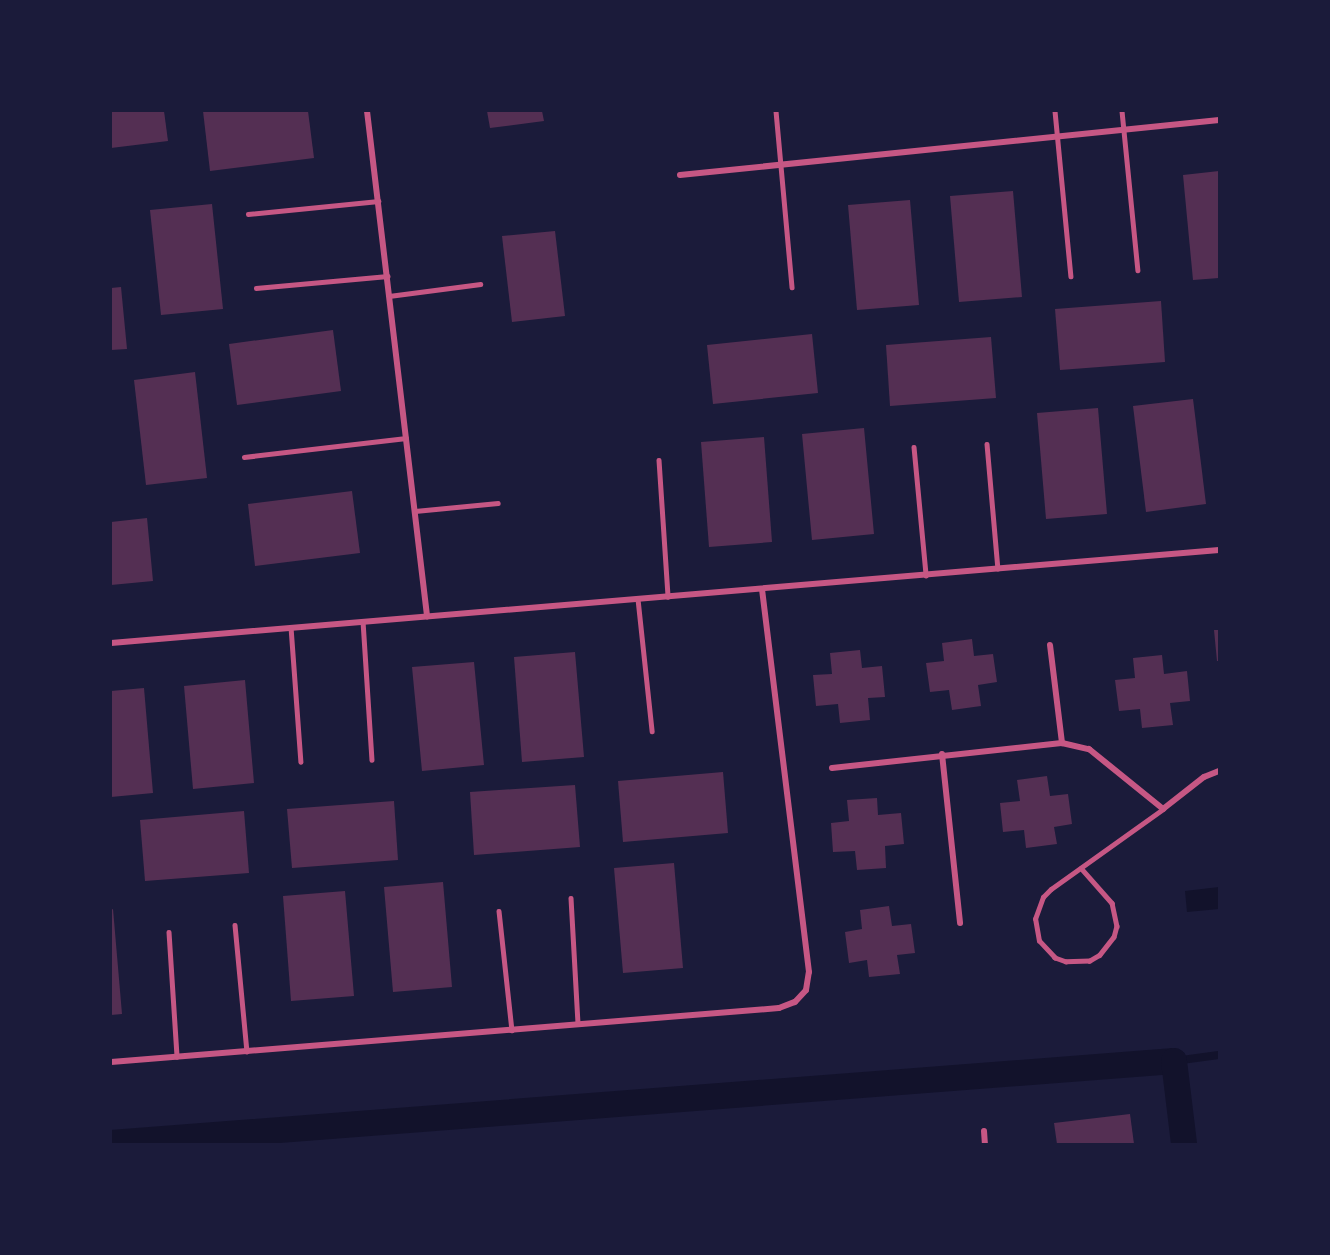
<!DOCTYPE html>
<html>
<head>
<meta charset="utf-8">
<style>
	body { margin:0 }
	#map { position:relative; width:1330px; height:1255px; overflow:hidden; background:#1b1b3a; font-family:Karla,sans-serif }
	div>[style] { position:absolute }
	.water>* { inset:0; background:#12122b }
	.stream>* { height:8px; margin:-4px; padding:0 4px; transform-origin:4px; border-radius:4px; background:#12122b }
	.canal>* { height:26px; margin:-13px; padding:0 13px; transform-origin:13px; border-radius:13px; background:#12122b }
	.building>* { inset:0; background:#542f53 }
	.service>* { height:4.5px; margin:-2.25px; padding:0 2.25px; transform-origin:2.25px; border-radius:2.25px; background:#c65784 }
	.minor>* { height:6px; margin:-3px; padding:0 3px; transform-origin:3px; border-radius:3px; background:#c65784 }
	span { translate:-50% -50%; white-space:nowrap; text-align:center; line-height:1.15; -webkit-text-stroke:4.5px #1b1b3a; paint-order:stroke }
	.frame { position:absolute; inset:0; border:112px solid #1b1b3a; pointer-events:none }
</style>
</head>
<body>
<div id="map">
	<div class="water">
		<i style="clip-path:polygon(1219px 887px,1219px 909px,1187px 912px,1185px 891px)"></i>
	</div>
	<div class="stream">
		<i style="left:1174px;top:1061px;width:45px;rotate:-7.6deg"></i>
	</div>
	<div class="canal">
		<i style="left:111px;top:1143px;width:1066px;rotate:-4.41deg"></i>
		<i style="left:1174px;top:1061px;width:84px;rotate:83.1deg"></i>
	</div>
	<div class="building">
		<i style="clip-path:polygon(111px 111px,164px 111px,168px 141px,111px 148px)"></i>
		<i style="clip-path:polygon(203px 111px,308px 111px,314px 158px,210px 171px)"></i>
		<i style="clip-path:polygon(487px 111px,542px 111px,544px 121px,490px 128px)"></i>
		<i style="clip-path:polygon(1219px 171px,1219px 278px,1193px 280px,1183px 175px)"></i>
		<i style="clip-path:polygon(1013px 191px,1022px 297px,959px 302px,950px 196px)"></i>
		<i style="clip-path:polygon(910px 200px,919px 305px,857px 310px,848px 205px)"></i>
		<i style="clip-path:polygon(212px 204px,223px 309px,161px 315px,150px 210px)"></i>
		<i style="clip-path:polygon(555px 231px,565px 316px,512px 322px,502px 236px)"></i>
		<i style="clip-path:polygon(121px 287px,127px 349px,111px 350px,111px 288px)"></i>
		<i style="clip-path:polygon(1161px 301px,1165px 362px,1060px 370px,1055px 309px)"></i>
		<i style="clip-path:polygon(333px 330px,341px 391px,237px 405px,229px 344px)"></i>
		<i style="clip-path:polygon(812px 334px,818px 393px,713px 404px,707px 345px)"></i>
		<i style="clip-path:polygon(991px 337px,996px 398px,890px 406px,886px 345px)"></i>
		<i style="clip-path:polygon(195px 372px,207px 478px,146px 485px,134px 380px)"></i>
		<i style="clip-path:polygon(1193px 399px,1206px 504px,1146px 512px,1133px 406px)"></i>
		<i style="clip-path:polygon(1098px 408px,1107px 514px,1046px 519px,1037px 413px)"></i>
		<i style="clip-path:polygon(864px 428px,874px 534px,812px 540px,802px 434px)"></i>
		<i style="clip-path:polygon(764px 437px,772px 542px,709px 547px,701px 442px)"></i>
		<i style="clip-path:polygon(352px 491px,360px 553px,255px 566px,248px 504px)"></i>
		<i style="clip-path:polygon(147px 518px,153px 581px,111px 585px,111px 522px)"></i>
		<i style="clip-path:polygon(1214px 630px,1219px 630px,1219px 661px,1217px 661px)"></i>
		<i style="clip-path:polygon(972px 639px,974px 656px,993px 654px,997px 682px,978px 685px,981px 706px,952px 710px,949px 690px,930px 692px,926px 663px,944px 661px,942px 643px)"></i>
		<i style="clip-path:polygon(860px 650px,862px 668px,882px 666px,885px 697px,868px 698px,870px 720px,840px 723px,838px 704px,816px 706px,813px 675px,832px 674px,830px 653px)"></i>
		<i style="clip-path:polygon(575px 652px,584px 757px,522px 762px,514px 657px)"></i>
		<i style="clip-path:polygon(1162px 655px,1164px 674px,1187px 671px,1190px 701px,1170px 703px,1173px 725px,1142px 728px,1140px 709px,1119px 711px,1115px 680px,1135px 678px,1133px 658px)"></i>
		<i style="clip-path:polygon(474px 662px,484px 765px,422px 771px,412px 667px)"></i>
		<i style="clip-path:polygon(245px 680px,254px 783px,193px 789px,184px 686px)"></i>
		<i style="clip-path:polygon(144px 688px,153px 793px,111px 797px,111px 691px)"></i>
		<i style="clip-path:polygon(723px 772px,728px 833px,623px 842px,618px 781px)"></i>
		<i style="clip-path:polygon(1047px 776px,1050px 796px,1068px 794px,1072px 824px,1054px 827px,1057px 844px,1026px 848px,1024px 830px,1003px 832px,1000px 803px,1020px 801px,1017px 780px)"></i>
		<i style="clip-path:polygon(575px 785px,580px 847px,474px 855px,470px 792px)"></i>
		<i style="clip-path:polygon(877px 798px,878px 815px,901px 813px,904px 844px,885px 846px,886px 868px,857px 870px,855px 851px,833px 852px,831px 823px,849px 821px,847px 800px)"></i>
		<i style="clip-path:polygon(394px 801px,398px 860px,292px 868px,287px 809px)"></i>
		<i style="clip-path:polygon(244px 811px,249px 873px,145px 881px,140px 820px)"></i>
		<i style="clip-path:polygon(674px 863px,683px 968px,623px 973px,614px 868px)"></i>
		<i style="clip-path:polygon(443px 882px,452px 987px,393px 992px,384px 887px)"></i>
		<i style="clip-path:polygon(345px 891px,354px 996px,291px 1001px,283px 896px)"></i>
		<i style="clip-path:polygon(889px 906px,892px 926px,911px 924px,915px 953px,897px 955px,900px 974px,869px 977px,867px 960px,849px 963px,845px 932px,862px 929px,860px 910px)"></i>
		<i style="clip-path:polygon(113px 909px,122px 1014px,111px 1015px,111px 910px)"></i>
		<i style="clip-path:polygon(1130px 1114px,1134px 1144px,1057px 1144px,1054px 1123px)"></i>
	</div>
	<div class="service">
		<i style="left:776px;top:111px;width:177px;rotate:84.8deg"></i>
		<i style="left:1055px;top:111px;width:166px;rotate:84.5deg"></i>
		<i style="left:1122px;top:111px;width:160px;rotate:84.3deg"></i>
		<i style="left:248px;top:214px;width:131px;rotate:-5.7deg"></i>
		<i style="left:256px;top:288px;width:132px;rotate:-5.2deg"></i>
		<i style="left:389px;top:296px;width:92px;rotate:-7.5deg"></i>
		<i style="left:987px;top:444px;width:125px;rotate:85deg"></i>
		<i style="left:914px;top:447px;width:129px;rotate:84.6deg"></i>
		<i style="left:244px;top:457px;width:163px;rotate:-6.7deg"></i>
		<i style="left:659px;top:460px;width:137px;rotate:86.2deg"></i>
		<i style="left:415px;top:511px;width:83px;rotate:-5.5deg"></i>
		<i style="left:638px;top:599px;width:133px;rotate:83.9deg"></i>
		<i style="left:363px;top:621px;width:139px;rotate:86.3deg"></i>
		<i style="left:291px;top:627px;width:135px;rotate:85.8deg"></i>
		<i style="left:1081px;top:868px;width:47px;rotate:48.5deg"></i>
		<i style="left:1112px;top:903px;width:24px;rotate:78deg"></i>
		<i style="left:1117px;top:926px;width:11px;rotate:105deg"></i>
		<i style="left:1114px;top:937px;width:23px;rotate:128deg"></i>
		<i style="left:1100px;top:955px;width:12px;rotate:149deg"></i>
		<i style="left:1090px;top:961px;width:24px;rotate:178deg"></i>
		<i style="left:1066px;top:962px;width:12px;rotate:-160deg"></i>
		<i style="left:1055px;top:958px;width:23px;rotate:-133deg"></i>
		<i style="left:1039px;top:941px;width:22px;rotate:-100deg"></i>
		<i style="left:1035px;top:919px;width:23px;rotate:-70deg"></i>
		<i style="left:1043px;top:897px;width:11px;rotate:-45deg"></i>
		<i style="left:1051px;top:889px;width:138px;rotate:-35.5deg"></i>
		<i style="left:571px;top:898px;width:126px;rotate:86.8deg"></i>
		<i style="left:499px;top:911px;width:120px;rotate:83.8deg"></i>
		<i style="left:235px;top:925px;width:127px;rotate:84.6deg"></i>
		<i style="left:169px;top:932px;width:125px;rotate:86.3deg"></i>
	</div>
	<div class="minor">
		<i style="left:367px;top:111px;width:509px;rotate:83.22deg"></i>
		<i style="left:680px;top:175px;width:542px;rotate:-5.83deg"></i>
		<i style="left:111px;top:643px;width:1112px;rotate:-4.8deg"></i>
		<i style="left:1050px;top:645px;width:99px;rotate:83deg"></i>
		<i style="left:942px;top:754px;width:170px;rotate:83.9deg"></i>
		<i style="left:832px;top:768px;width:231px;rotate:-6.2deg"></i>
		<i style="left:1062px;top:743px;width:28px;rotate:13deg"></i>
		<i style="left:1089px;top:749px;width:95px;rotate:39deg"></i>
		<i style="left:1163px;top:809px;width:52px;rotate:-38deg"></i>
		<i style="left:1204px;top:777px;width:16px;rotate:-22deg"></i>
		<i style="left:111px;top:1062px;width:670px;rotate:-4.62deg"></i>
		<i style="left:779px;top:1008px;width:17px;rotate:-21deg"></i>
		<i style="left:795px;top:1002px;width:16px;rotate:-47deg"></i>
		<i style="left:806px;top:990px;width:18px;rotate:-81deg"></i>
		<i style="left:809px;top:972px;width:386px;rotate:-97deg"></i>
		<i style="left:984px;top:1131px;width:13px;rotate:86deg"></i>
	</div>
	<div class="frame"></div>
</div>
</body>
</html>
